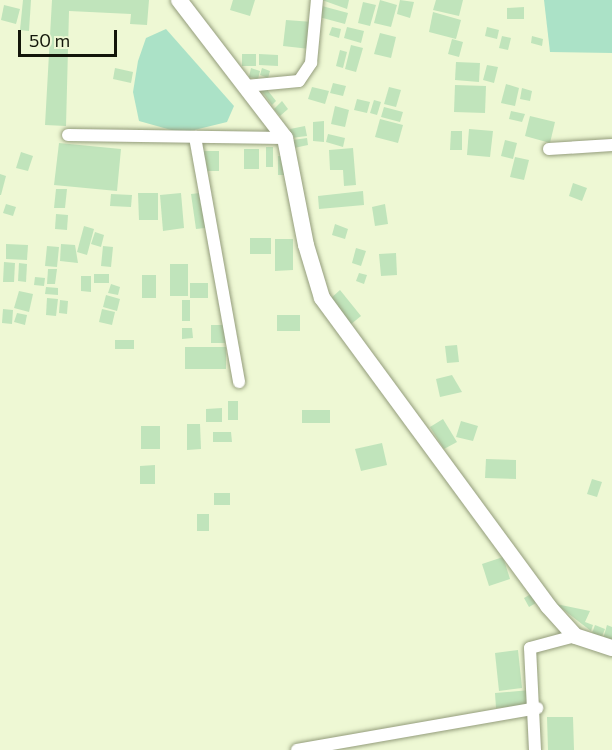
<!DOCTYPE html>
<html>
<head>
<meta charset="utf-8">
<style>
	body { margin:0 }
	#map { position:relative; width:612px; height:750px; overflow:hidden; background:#eef8d4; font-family:Commissioner,sans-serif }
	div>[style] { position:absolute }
	.water>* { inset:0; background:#abe2c7 }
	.building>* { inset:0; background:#c0e4bb }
	.roads { filter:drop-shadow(0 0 2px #939c7b) drop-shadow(0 0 2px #939c7b) }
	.minor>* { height:12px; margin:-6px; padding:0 6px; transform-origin:6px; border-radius:6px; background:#fff }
	.secondary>* { height:16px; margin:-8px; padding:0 8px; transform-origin:8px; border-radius:8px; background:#fff }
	span { translate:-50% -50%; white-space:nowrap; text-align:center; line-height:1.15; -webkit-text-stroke:5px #eef8d4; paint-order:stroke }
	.scale { position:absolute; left:18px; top:30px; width:99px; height:27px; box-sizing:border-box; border:3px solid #13160a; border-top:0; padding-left:8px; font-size:18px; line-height:21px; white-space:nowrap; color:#13160a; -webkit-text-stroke:4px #eef8d4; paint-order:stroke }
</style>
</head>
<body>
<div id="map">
	<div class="water">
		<i style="clip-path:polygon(544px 0,612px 0,612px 53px,550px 52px)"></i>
		<i style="clip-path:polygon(166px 29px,234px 106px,227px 122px,182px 133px,139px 121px,133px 92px,138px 61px,146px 38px)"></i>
	</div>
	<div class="building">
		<i style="clip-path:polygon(23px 0,31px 0,29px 31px,20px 30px)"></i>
		<i style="clip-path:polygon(52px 0,149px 0,147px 25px,130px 24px,131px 14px,69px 11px,66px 126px,45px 125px)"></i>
		<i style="clip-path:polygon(233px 0,255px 0,250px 16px,230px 10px)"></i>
		<i style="clip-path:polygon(322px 0,349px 0,347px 9px)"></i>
		<i style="clip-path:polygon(380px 0,397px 5px,391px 27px,374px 23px)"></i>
		<i style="clip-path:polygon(400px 0,414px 2px,410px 18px,397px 14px)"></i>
		<i style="clip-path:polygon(436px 0,463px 0,459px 16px,433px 10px)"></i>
		<i style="clip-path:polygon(363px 2px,376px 5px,370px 26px,358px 23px)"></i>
		<i style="clip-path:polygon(4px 5px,20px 9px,16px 24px,1px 20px)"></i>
		<i style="clip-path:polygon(322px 6px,348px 13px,345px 24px,319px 17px)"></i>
		<i style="clip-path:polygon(524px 7px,524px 19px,507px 19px,507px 8px)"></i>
		<i style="clip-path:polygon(433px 12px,461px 20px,456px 39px,429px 32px)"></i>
		<i style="clip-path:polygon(286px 20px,313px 22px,310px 49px,283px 46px)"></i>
		<i style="clip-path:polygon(332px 27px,341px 29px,339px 38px,329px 35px)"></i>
		<i style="clip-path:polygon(347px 27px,364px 31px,361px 43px,344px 38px)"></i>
		<i style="clip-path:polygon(487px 27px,499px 30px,497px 39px,485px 36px)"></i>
		<i style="clip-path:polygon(380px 33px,396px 37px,391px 58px,374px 54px)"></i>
		<i style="clip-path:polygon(502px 36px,511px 38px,508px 50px,499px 48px)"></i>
		<i style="clip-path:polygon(532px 36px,543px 39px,542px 46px,531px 43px)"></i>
		<i style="clip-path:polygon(452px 39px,463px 42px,459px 57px,448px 54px)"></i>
		<i style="clip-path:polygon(351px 45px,363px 48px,356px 72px,345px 69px)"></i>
		<i style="clip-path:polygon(340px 50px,347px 52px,343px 68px,336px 66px)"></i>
		<i style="clip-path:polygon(242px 54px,256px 54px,256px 66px,242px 66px)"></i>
		<i style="clip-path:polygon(259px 54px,278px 55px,278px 66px,259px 65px)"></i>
		<i style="clip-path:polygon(456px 62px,480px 63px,479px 82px,455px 80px)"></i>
		<i style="clip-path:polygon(487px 65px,498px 67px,494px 83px,483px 80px)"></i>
		<i style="clip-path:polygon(115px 68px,133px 72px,131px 83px,113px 79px)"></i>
		<i style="clip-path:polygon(251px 68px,260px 71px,258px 79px,249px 77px)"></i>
		<i style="clip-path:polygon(262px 68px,270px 71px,268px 78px,260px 75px)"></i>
		<i style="clip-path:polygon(333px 83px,346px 86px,343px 96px,330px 93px)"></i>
		<i style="clip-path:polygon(506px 84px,519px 88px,515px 106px,501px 103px)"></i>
		<i style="clip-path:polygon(455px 85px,486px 86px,485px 113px,454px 112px)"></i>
		<i style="clip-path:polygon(265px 87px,276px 101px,272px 105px,261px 90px)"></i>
		<i style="clip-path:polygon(312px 87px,329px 91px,325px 104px,308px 99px)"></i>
		<i style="clip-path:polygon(389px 87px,401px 90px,396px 107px,384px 104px)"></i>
		<i style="clip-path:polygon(522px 88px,532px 91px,530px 101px,520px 99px)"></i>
		<i style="clip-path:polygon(357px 99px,370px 102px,367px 113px,354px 110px)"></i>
		<i style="clip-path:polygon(374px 100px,381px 102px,377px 115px,370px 113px)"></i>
		<i style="clip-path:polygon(282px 101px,288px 109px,280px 116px,274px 109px)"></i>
		<i style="clip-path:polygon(335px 106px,349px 110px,345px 127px,331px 124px)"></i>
		<i style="clip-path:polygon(384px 107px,403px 112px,400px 122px,381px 117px)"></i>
		<i style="clip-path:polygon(511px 111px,525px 114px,522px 122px,509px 119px)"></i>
		<i style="clip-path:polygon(530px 116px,555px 122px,550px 143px,525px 136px)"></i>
		<i style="clip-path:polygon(380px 119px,403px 125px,398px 143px,375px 137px)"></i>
		<i style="clip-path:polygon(324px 121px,324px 142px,313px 141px,313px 122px)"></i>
		<i style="clip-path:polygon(305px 126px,307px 136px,291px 138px,290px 129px)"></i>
		<i style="clip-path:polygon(469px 129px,493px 131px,490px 157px,467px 155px)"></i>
		<i style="clip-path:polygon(451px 131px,462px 131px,462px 150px,450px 150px)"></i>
		<i style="clip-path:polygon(328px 134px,345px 138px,343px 147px,326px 142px)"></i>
		<i style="clip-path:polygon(307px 138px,308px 145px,294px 148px,293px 140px)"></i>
		<i style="clip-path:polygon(505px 140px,517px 143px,513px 159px,501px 156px)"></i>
		<i style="clip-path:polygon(59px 143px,121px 149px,117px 191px,54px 185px)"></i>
		<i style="clip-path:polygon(266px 147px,273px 147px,273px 167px,266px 167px)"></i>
		<i style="clip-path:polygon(353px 148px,356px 185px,344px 186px,343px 170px,330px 170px,329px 150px)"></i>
		<i style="clip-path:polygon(244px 149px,259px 149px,259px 169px,244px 169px)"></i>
		<i style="clip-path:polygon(203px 151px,219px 151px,219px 171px,203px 171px)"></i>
		<i style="clip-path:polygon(21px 152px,33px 156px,28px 171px,16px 168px)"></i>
		<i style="clip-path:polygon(278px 156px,287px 156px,287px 175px,278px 175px)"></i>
		<i style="clip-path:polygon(515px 157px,529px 160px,524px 180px,510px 177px)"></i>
		<i style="clip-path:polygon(0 174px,6px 176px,1px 195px,0 195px)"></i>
		<i style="clip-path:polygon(573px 183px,587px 188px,582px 201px,569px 196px)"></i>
		<i style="clip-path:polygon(56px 189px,67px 189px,65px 208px,54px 208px)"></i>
		<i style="clip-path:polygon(363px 191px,364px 205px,319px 209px,318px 196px)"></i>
		<i style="clip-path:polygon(138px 193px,158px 193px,158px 220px,139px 220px)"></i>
		<i style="clip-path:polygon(181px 193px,184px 228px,163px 231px,160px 195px)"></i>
		<i style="clip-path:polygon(200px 193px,205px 228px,196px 229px,191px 194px)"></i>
		<i style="clip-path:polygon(111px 194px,132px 195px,131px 207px,110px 206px)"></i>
		<i style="clip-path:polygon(6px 204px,16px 207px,13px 216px,3px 213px)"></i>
		<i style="clip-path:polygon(385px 204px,388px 224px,375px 226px,372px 207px)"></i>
		<i style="clip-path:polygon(56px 214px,68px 215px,67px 230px,55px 229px)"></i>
		<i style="clip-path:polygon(335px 224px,348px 229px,345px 239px,332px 235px)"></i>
		<i style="clip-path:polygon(84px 226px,94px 229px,87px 255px,77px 252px)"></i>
		<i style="clip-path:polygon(95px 232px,104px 235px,101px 247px,91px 244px)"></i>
		<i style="clip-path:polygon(250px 238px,271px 238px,271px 254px,250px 254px)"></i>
		<i style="clip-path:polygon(275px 239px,293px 239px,293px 270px,275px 271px)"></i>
		<i style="clip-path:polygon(6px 244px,28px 245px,27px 260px,6px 259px)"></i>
		<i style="clip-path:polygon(61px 244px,75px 245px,78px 263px,60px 261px)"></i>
		<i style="clip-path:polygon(47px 246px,59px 247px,57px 267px,45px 266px)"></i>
		<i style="clip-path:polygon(103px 246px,113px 247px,111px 267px,101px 266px)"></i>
		<i style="clip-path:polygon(356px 248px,366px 251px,361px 266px,352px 263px)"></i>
		<i style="clip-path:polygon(396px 253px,397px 275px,381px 276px,379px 254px)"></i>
		<i style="clip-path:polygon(4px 262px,15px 263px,14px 282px,3px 282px)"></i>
		<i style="clip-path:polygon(19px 263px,27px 264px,26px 282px,18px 281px)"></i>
		<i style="clip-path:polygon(170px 264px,188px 264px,188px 296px,170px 296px)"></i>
		<i style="clip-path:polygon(48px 269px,57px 269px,55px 284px,47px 284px)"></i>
		<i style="clip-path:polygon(359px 273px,367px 275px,364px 284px,356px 281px)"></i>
		<i style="clip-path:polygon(94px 274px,109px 274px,109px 283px,94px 283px)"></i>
		<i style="clip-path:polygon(142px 275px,156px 275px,156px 298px,142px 298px)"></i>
		<i style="clip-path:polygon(81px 276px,91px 276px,91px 292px,81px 291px)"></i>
		<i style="clip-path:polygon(35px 277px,45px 278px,44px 286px,34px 285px)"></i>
		<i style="clip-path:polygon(190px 283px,208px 283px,208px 298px,190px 298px)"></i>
		<i style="clip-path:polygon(111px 284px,120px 287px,118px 295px,108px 293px)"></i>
		<i style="clip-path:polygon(46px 287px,58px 288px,58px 295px,45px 294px)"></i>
		<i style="clip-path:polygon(340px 290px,361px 316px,350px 325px,330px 299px)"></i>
		<i style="clip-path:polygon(19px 291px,33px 294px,29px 312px,14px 308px)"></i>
		<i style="clip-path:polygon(106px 295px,120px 299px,117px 311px,103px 307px)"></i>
		<i style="clip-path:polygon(47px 298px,58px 299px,56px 316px,46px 315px)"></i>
		<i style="clip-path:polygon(60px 300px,68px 301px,67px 314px,59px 313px)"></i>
		<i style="clip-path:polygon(182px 300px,190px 300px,190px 321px,182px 321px)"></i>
		<i style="clip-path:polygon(3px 309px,13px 310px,12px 324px,2px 323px)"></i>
		<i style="clip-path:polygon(102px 309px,115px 312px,112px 325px,99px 322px)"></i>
		<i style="clip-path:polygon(17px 313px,27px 315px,25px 325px,14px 322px)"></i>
		<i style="clip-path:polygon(277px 315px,300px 315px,300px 331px,277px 331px)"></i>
		<i style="clip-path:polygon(211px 325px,225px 325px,225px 343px,211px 343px)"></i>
		<i style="clip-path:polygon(182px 328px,192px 328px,193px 338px,182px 339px)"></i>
		<i style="clip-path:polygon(115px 340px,134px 340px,134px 349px,115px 349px)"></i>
		<i style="clip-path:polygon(457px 345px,459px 362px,447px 363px,445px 346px)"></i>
		<i style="clip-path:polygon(185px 347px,226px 347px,226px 369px,185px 369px)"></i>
		<i style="clip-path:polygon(452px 375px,462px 392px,440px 397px,436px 379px)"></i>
		<i style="clip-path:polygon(228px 401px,238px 401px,238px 420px,228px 420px)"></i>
		<i style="clip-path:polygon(222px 408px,222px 422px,206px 422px,206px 409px)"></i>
		<i style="clip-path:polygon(302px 410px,330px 410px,330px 423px,302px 423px)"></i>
		<i style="clip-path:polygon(443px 419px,457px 442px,444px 449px,430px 427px)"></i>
		<i style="clip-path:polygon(461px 421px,478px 426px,473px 441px,456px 437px)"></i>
		<i style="clip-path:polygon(187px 424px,200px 424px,201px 449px,187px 450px)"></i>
		<i style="clip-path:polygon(141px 426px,160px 426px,160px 449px,141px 449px)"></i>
		<i style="clip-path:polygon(213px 432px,231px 432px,232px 442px,213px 442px)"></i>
		<i style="clip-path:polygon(382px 443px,387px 465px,361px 471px,355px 449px)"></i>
		<i style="clip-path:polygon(486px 459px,516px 460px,516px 479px,485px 478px)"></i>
		<i style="clip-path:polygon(155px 465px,155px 484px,140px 484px,140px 466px)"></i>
		<i style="clip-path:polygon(592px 479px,602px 482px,597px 497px,587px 494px)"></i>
		<i style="clip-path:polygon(214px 493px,230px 493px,230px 505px,214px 505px)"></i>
		<i style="clip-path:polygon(197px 514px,209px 514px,209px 531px,197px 531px)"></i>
		<i style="clip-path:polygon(503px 557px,510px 579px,489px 586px,482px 564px)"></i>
		<i style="clip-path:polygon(531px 594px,536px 603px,529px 607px,524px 598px)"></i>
		<i style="clip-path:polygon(556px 604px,590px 611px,585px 622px,593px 625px,591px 631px)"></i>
		<i style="clip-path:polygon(595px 625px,605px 629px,601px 639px,591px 636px)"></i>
		<i style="clip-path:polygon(607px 625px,612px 627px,612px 640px,603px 639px)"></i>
		<i style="clip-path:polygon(518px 650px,522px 688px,499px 691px,495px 653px)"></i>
		<i style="clip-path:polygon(530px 690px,531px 705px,496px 708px,495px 693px)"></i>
		<i style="clip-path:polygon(547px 717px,573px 717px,574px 750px,548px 750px)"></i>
	</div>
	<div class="roads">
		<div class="minor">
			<i style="left:246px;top:86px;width:53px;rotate:-5.4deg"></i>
			<i style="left:299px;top:81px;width:22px;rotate:-56deg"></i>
			<i style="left:311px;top:63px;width:63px;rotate:-84.6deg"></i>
			<i style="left:68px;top:135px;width:217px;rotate:0.8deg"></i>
			<i style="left:195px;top:137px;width:249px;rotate:79.8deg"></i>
			<i style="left:549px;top:149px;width:63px;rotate:-3.6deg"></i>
			<i style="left:297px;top:750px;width:244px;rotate:-9.9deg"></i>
			<i style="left:535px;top:750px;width:102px;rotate:-92.8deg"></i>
			<i style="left:530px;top:648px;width:47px;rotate:-14.9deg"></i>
		</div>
		<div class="secondary">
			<i style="left:179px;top:0;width:174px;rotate:52.5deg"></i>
			<i style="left:285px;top:138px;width:109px;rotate:78.9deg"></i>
			<i style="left:306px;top:245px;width:55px;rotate:73.2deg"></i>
			<i style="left:322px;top:298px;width:382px;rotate:53.7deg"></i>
			<i style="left:548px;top:606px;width:40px;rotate:48deg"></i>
			<i style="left:575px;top:636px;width:39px;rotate:18deg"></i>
		</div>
	</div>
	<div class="scale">50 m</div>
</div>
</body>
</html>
